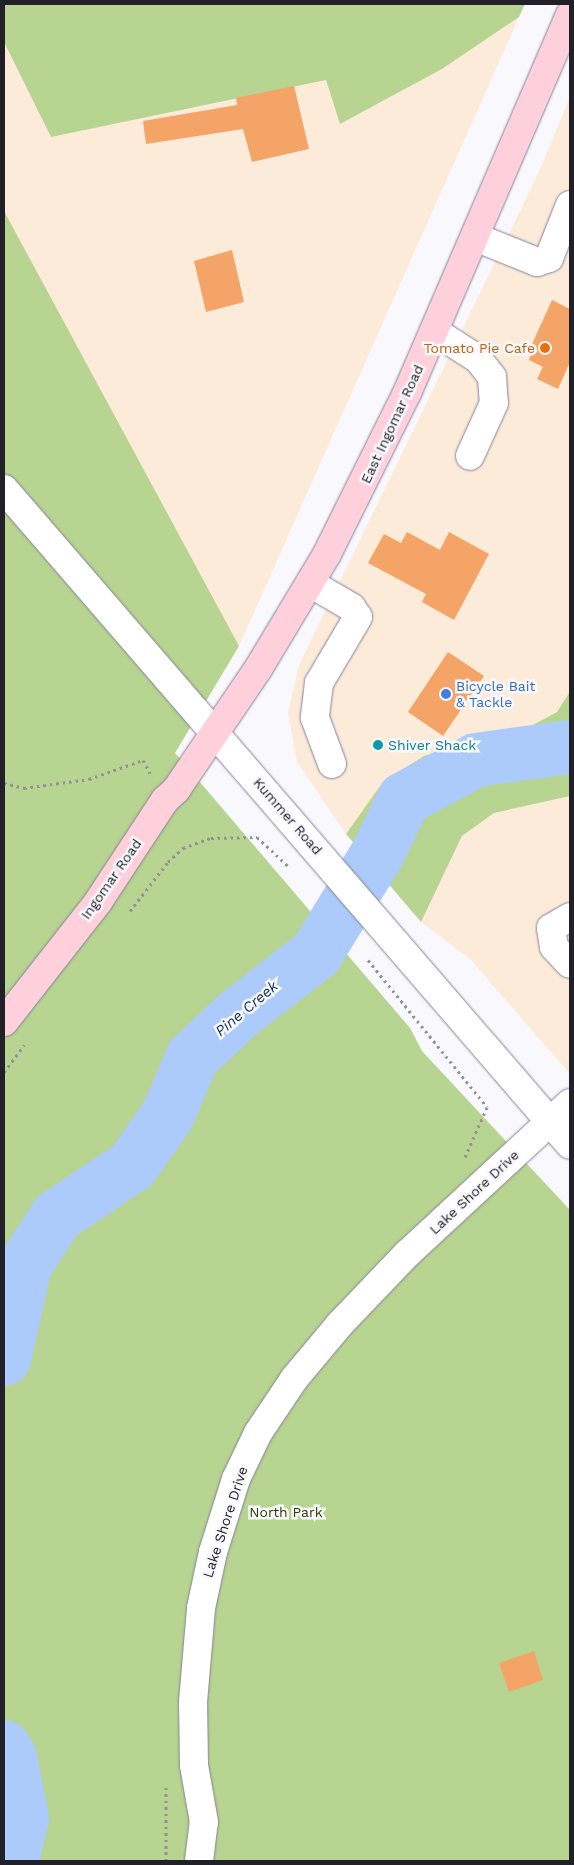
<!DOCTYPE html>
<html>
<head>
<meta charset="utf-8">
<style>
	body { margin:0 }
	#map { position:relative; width:574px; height:1865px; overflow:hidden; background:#f8f8fd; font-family:"Work Sans",sans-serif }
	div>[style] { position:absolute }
	.commercial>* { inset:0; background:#fdebda }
	.green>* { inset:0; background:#b7d490 }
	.river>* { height:54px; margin:-27px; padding:0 27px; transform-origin:27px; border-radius:27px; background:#accbfa }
	.building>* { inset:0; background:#f4a467 }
	.path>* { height:3px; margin-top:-1.5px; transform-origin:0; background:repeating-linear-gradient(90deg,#929198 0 2.5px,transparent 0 6.5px) }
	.roads { filter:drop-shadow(0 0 1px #86839a) drop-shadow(0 0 1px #86839a) }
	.minor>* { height:28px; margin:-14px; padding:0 14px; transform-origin:14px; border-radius:14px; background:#fff }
	.major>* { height:28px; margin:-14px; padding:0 14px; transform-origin:14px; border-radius:14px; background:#fed0dc }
	.dots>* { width:14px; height:14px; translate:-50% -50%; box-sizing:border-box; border:2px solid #f8f8fd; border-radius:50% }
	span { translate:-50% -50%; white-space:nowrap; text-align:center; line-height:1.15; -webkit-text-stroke:5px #f8f8fd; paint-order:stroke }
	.food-label { font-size:14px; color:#c56008 }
	.right { translate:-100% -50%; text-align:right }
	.street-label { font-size:14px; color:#212029 }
	.shop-label { font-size:14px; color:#366cbe }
	.left { translate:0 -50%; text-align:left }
	.culture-label { font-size:14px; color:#0d838f }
	.park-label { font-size:14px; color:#2d4200 }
	.water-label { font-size:15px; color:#0d2c5b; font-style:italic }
	.frame { position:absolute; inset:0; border:5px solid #212029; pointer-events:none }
</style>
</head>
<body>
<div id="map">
	<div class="commercial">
		<i style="clip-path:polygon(519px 17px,239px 646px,215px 651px,4px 446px,4px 42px,51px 137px,327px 80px,340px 124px,442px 69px)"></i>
		<i style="clip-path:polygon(570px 97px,569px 693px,557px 712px,531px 726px,472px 740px,383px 783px,346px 834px,297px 762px,288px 712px,299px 665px,538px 174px)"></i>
		<i style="clip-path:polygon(570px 796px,570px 1074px,471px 960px,421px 922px,462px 836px,494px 813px)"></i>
	</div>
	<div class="green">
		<i style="clip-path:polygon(4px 4px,525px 4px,519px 17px,442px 69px,340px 124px,326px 80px,51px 137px,4px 42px)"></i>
		<i style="clip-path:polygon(4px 211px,239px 646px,175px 753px,410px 1028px,422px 1051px,570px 1210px,570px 1861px,4px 1861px)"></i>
		<i style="clip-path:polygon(570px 684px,570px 796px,494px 813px,462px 836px,421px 922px,346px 834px,383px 782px,424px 756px,472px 740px,531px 726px,557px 712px,569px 693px)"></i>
	</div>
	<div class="river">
		<i style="left:4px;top:1359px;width:96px;rotate:-77.4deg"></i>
		<i style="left:25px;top:1265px;width:59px;rotate:-56.9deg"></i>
		<i style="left:57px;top:1216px;width:90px;rotate:-33.7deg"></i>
		<i style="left:132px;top:1166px;width:62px;rotate:-54.8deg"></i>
		<i style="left:168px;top:1115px;width:62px;rotate:-67.2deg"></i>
		<i style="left:192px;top:1058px;width:61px;rotate:-43.7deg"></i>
		<i style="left:236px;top:1016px;width:101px;rotate:-37.8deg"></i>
		<i style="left:316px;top:954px;width:121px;rotate:-58.5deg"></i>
		<i style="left:379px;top:851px;width:58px;rotate:-64.3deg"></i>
		<i style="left:404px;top:799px;width:82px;rotate:-28.4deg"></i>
		<i style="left:476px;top:760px;width:95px;rotate:-7.9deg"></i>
		<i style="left:4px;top:1747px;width:13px;rotate:61deg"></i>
		<i style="left:10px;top:1758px;width:61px;rotate:78.7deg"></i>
		<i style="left:22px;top:1818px;width:44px;rotate:103.1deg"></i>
	</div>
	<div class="building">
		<i style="clip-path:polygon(294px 86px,309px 149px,252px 162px,243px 129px,146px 144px,143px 121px,237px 105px,236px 98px)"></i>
		<i style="clip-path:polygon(232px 250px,244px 302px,206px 312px,194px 261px)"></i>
		<i style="clip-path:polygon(552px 300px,570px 309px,570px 362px,558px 389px,537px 379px,543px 367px,529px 360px,531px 354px,528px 353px)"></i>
		<i style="clip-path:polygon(407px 532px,440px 550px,449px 532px,489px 554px,454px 620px,422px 602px,426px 594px,368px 563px,384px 534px,401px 543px)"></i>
		<i style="clip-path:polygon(448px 652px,484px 676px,443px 736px,408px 712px)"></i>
		<i style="clip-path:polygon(534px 1651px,543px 1680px,509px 1692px,499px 1663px)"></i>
	</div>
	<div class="path">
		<i style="left:4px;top:783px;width:21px;rotate:14deg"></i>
		<i style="left:24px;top:788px;width:66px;rotate:-7.9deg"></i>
		<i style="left:89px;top:779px;width:57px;rotate:-19.4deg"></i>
		<i style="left:143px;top:760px;width:15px;rotate:62deg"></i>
		<i style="left:130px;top:911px;width:62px;rotate:-52.2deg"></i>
		<i style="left:168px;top:862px;width:21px;rotate:-43deg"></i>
		<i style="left:183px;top:848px;width:30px;rotate:-20deg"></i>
		<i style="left:211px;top:838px;width:46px;rotate:-1.2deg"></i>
		<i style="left:257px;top:837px;width:42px;rotate:43.1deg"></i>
		<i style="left:368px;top:960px;width:189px;rotate:51deg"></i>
		<i style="left:487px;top:1107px;width:55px;rotate:113.7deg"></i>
		<i style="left:4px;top:1072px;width:34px;rotate:-53deg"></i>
		<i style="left:166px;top:1861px;width:74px;rotate:-90deg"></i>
	</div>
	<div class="roads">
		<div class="minor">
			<i style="left:475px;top:237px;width:67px;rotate:22deg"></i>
			<i style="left:537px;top:262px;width:13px;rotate:-18deg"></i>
			<i style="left:549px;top:258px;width:57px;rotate:-68.4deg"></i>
			<i style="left:434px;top:331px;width:52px;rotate:32.5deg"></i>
			<i style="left:478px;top:359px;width:23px;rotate:52deg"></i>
			<i style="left:492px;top:377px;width:26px;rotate:86deg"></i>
			<i style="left:494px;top:403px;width:58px;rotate:114.4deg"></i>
			<i style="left:4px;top:489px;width:866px;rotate:49.21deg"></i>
			<i style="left:310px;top:583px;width:48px;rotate:30.3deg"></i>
			<i style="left:351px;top:607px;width:12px;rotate:55deg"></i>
			<i style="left:358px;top:617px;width:77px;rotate:120.6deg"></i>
			<i style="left:319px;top:683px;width:35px;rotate:97deg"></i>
			<i style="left:315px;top:718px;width:49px;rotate:69.7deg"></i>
			<i style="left:570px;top:917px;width:22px;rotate:150deg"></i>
			<i style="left:551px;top:928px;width:19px;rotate:81deg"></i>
			<i style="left:554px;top:947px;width:23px;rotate:47deg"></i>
			<i style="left:199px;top:1861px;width:39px;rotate:-83deg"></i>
			<i style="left:204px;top:1822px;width:58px;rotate:-100deg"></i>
			<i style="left:194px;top:1765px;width:63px;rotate:-90.9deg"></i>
			<i style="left:193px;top:1702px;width:94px;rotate:-85.1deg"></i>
			<i style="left:201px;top:1608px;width:57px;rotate:-77.9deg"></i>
			<i style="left:213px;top:1552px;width:77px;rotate:-72.5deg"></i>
			<i style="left:236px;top:1479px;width:51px;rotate:-64.4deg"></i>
			<i style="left:258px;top:1433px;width:65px;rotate:-56.3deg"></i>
			<i style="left:294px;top:1379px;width:72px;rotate:-50.1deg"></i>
			<i style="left:340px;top:1324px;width:97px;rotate:-46.3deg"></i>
			<i style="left:407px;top:1254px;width:222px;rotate:-42.8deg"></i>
		</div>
		<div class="major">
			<i style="left:4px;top:1022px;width:152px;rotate:-51.9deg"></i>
			<i style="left:98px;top:902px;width:122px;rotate:-56.7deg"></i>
			<i style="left:165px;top:800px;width:15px;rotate:-42deg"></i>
			<i style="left:176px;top:790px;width:146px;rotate:-55.9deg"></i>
			<i style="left:258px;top:669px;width:134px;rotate:-59deg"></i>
			<i style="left:327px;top:554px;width:180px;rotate:-63.6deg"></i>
			<i style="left:407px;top:393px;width:412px;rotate:-66.7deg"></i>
		</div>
	</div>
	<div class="dots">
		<i style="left:545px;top:348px;background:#e8710a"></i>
		<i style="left:446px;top:694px;background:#3f7fe0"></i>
		<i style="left:378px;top:745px;background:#0f9aa8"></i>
	</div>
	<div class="food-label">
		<span class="right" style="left:535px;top:348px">Tomato Pie Cafe</span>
	</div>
	<div class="street-label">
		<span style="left:392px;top:424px;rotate:-65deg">East Ingomar Road</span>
		<span style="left:288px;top:816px;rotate:49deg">Kummer Road</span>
		<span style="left:111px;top:879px;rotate:-55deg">Ingomar Road</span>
		<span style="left:474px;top:1192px;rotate:-43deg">Lake Shore Drive</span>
		<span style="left:225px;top:1522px;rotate:-72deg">Lake Shore Drive</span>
	</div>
	<div class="shop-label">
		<span class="left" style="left:456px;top:694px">Bicycle Bait<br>&amp; Tackle</span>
	</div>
	<div class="culture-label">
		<span class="left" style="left:388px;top:745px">Shiver Shack</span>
	</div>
	<div class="park-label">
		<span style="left:286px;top:1512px">North Park</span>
	</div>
	<div class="water-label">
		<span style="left:247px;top:1009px;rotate:-40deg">Pine Creek</span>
	</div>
	<div class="frame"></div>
</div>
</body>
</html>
